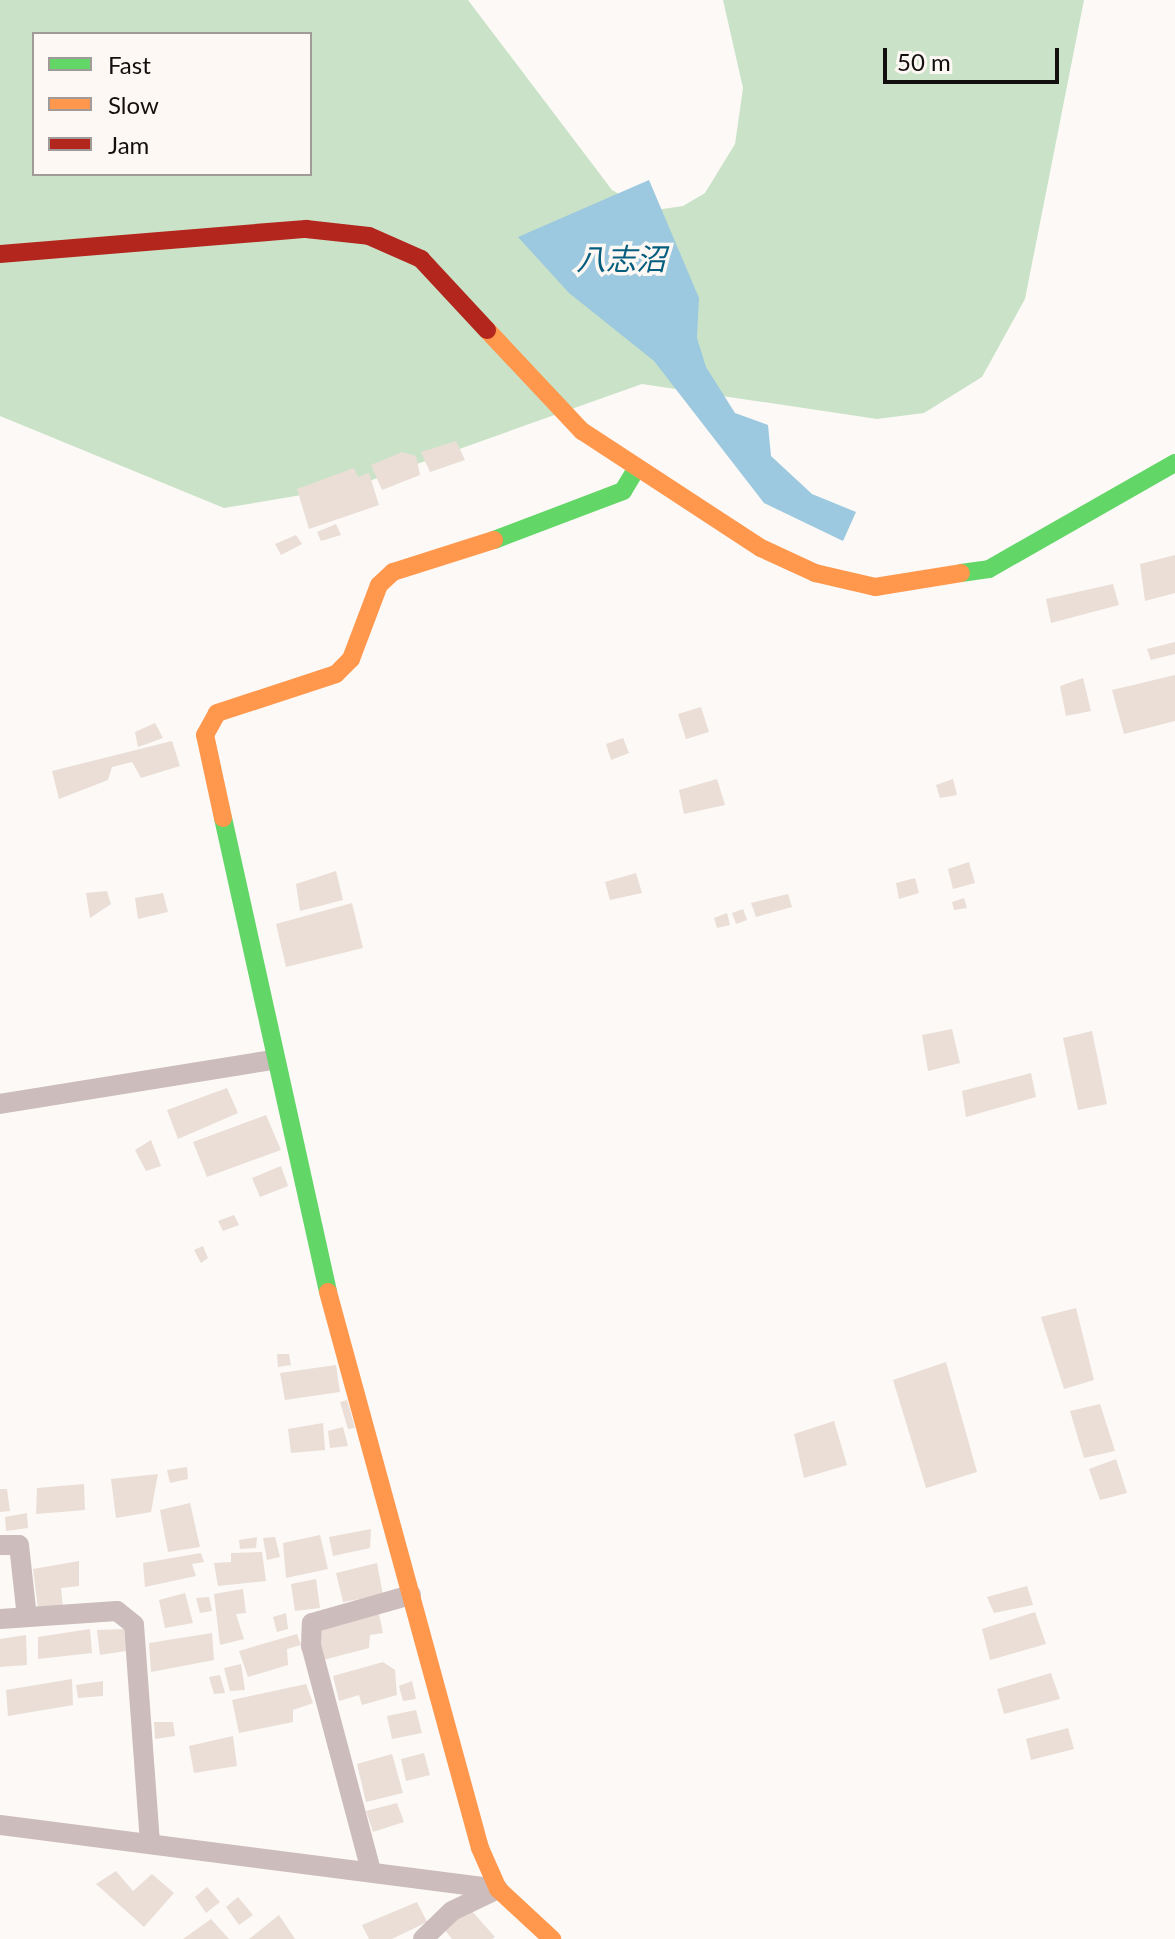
<!DOCTYPE html>
<html>
<head>
<meta charset="utf-8">
<style>
	body { margin:0 }
	#map { position:relative; width:1175px; height:1939px; overflow:hidden; background:#fcf9f6; font-family:Lato,"Noto Sans JP",sans-serif }
	div>[style] { position:absolute }
	.forest>* { inset:0; background:#cae3c8 }
	.water>* { inset:0; background:#9cc9df }
	.building>* { inset:0; background:#eaded6 }
	.street>* { height:20px; margin:-10px; padding:0 10px; transform-origin:10px; border-radius:10px; background:#ccbcbc }
	.fast>* { height:18px; margin:-9px; padding:0 9px; transform-origin:9px; border-radius:9px; background:#63d668 }
	.slow>* { height:18px; margin:-9px; padding:0 9px; transform-origin:9px; border-radius:9px; background:#ff974d }
	.jam>* { height:18px; margin:-9px; padding:0 9px; transform-origin:9px; border-radius:9px; background:#b3261e }
	span { translate:-50% -50%; white-space:nowrap; text-align:center; line-height:1.15; -webkit-text-stroke:7px #fef8f4; paint-order:stroke }
	.water-label { font-size:30px; color:#055d7d; font-style:italic }
	.legend { position:absolute; left:32px; top:32px; width:280px; height:144px; box-sizing:border-box; background:#fef8f4; border:2px solid #a09b98; margin:0; padding:10px 14px; list-style:none; font-size:24px; color:#130f0e }
	.legend li { display:flex; align-items:center; gap:16px; height:40px }
	.legend b { width:40px; border:2px solid #a09b98 }
	.scale { position:absolute; left:883px; top:48px; width:176px; height:36px; box-sizing:border-box; border:4px solid #130f0e; border-top:0; padding-left:10px; font-size:24px; line-height:28px; white-space:nowrap; color:#130f0e; -webkit-text-stroke:6px #fef8f4; paint-order:stroke }
</style>
</head>
<body>
<div id="map">
	<div class="forest">
		<i style="clip-path:polygon(evenodd,0 0,468px 0,612px 190px,649px 211px,683px 206px,705px 193px,735px 144px,743px 88px,723px 0,1084px 0,1025px 299px,982px 377px,924px 413px,877px 419px,642px 384px,355px 486px,224px 508px,0 416px,0 0,34px 34px,310px 34px,310px 174px,34px 174px,34px 34px)"></i>
	</div>
	<div class="water">
		<i style="clip-path:polygon(649px 180px,699px 298px,697px 338px,706px 367px,735px 413px,768px 425px,771px 456px,812px 494px,856px 512px,843px 541px,764px 503px,654px 361px,569px 293px,518px 237px)"></i>
	</div>
	<div class="building">
		<i style="clip-path:polygon(456px 441px,465px 460px,430px 472px,421px 452px)"></i>
		<i style="clip-path:polygon(402px 452px,416px 456px,420px 475px,382px 490px,371px 465px)"></i>
		<i style="clip-path:polygon(354px 468px,358px 477px,369px 473px,379px 505px,309px 529px,297px 489px)"></i>
		<i style="clip-path:polygon(336px 524px,341px 535px,321px 541px,317px 532px)"></i>
		<i style="clip-path:polygon(296px 535px,302px 544px,281px 555px,275px 544px)"></i>
		<i style="clip-path:polygon(1175px 555px,1175px 593px,1145px 601px,1140px 564px)"></i>
		<i style="clip-path:polygon(1113px 584px,1119px 605px,1051px 623px,1046px 599px)"></i>
		<i style="clip-path:polygon(1175px 642px,1175px 654px,1151px 660px,1147px 649px)"></i>
		<i style="clip-path:polygon(1175px 675px,1175px 721px,1124px 734px,1112px 690px)"></i>
		<i style="clip-path:polygon(1083px 678px,1091px 711px,1066px 716px,1060px 686px)"></i>
		<i style="clip-path:polygon(701px 707px,709px 732px,686px 739px,678px 714px)"></i>
		<i style="clip-path:polygon(155px 723px,163px 738px,138px 747px,135px 732px)"></i>
		<i style="clip-path:polygon(623px 738px,629px 753px,611px 760px,606px 744px)"></i>
		<i style="clip-path:polygon(172px 741px,180px 766px,141px 778px,132px 762px,112px 767px,108px 780px,59px 799px,52px 771px)"></i>
		<i style="clip-path:polygon(717px 779px,725px 805px,684px 814px,679px 790px)"></i>
		<i style="clip-path:polygon(953px 779px,957px 795px,940px 798px,936px 785px)"></i>
		<i style="clip-path:polygon(969px 862px,975px 883px,953px 889px,948px 869px)"></i>
		<i style="clip-path:polygon(336px 871px,343px 900px,300px 911px,296px 884px)"></i>
		<i style="clip-path:polygon(636px 873px,642px 893px,610px 900px,605px 882px)"></i>
		<i style="clip-path:polygon(915px 878px,919px 893px,899px 899px,896px 883px)"></i>
		<i style="clip-path:polygon(107px 891px,111px 904px,90px 918px,86px 893px)"></i>
		<i style="clip-path:polygon(163px 893px,168px 912px,138px 919px,135px 898px)"></i>
		<i style="clip-path:polygon(788px 894px,792px 907px,756px 917px,751px 903px)"></i>
		<i style="clip-path:polygon(964px 898px,967px 908px,954px 910px,952px 902px)"></i>
		<i style="clip-path:polygon(352px 903px,363px 948px,286px 967px,276px 924px)"></i>
		<i style="clip-path:polygon(743px 909px,747px 920px,736px 924px,732px 913px)"></i>
		<i style="clip-path:polygon(727px 913px,730px 925px,717px 928px,714px 918px)"></i>
		<i style="clip-path:polygon(952px 1029px,960px 1063px,928px 1071px,922px 1035px)"></i>
		<i style="clip-path:polygon(1092px 1031px,1107px 1104px,1078px 1110px,1063px 1038px)"></i>
		<i style="clip-path:polygon(1031px 1073px,1036px 1097px,966px 1117px,962px 1091px)"></i>
		<i style="clip-path:polygon(227px 1088px,238px 1113px,178px 1139px,167px 1110px)"></i>
		<i style="clip-path:polygon(266px 1115px,281px 1150px,207px 1177px,193px 1142px)"></i>
		<i style="clip-path:polygon(151px 1140px,161px 1166px,146px 1171px,135px 1150px)"></i>
		<i style="clip-path:polygon(281px 1166px,288px 1186px,260px 1197px,252px 1178px)"></i>
		<i style="clip-path:polygon(234px 1215px,239px 1225px,223px 1231px,218px 1221px)"></i>
		<i style="clip-path:polygon(203px 1246px,208px 1258px,201px 1263px,194px 1250px)"></i>
		<i style="clip-path:polygon(1076px 1308px,1094px 1380px,1064px 1389px,1041px 1317px)"></i>
		<i style="clip-path:polygon(277px 1354px,289px 1354px,291px 1365px,278px 1367px)"></i>
		<i style="clip-path:polygon(946px 1362px,977px 1472px,926px 1488px,893px 1380px)"></i>
		<i style="clip-path:polygon(336px 1365px,340px 1392px,285px 1400px,280px 1373px)"></i>
		<i style="clip-path:polygon(347px 1400px,355px 1428px,348px 1429px,340px 1402px)"></i>
		<i style="clip-path:polygon(1100px 1404px,1115px 1451px,1084px 1458px,1070px 1411px)"></i>
		<i style="clip-path:polygon(834px 1421px,847px 1465px,804px 1478px,794px 1434px)"></i>
		<i style="clip-path:polygon(323px 1423px,325px 1450px,291px 1453px,288px 1429px)"></i>
		<i style="clip-path:polygon(343px 1427px,348px 1446px,330px 1448px,328px 1431px)"></i>
		<i style="clip-path:polygon(1116px 1459px,1127px 1493px,1100px 1500px,1089px 1469px)"></i>
		<i style="clip-path:polygon(187px 1467px,188px 1479px,170px 1483px,167px 1470px)"></i>
		<i style="clip-path:polygon(158px 1474px,151px 1512px,116px 1518px,111px 1479px)"></i>
		<i style="clip-path:polygon(84px 1484px,85px 1510px,36px 1514px,37px 1488px)"></i>
		<i style="clip-path:polygon(0 1489px,7px 1489px,10px 1511px,0 1512px)"></i>
		<i style="clip-path:polygon(190px 1503px,200px 1547px,168px 1552px,160px 1510px)"></i>
		<i style="clip-path:polygon(27px 1513px,28px 1528px,6px 1531px,5px 1517px)"></i>
		<i style="clip-path:polygon(371px 1529px,370px 1548px,333px 1556px,329px 1537px)"></i>
		<i style="clip-path:polygon(320px 1535px,328px 1569px,286px 1578px,283px 1543px)"></i>
		<i style="clip-path:polygon(257px 1537px,256px 1548px,240px 1549px,239px 1540px)"></i>
		<i style="clip-path:polygon(275px 1537px,280px 1557px,267px 1560px,263px 1538px)"></i>
		<i style="clip-path:polygon(262px 1552px,266px 1581px,218px 1586px,214px 1563px,231px 1562px,231px 1553px)"></i>
		<i style="clip-path:polygon(201px 1553px,204px 1562px,192px 1564px,196px 1576px,145px 1587px,143px 1563px)"></i>
		<i style="clip-path:polygon(79px 1561px,79px 1586px,61px 1588px,63px 1607px,38px 1609px,33px 1569px)"></i>
		<i style="clip-path:polygon(377px 1563px,383px 1595px,343px 1602px,336px 1573px)"></i>
		<i style="clip-path:polygon(316px 1579px,320px 1608px,295px 1611px,291px 1584px)"></i>
		<i style="clip-path:polygon(1027px 1586px,1033px 1605px,994px 1613px,987px 1597px)"></i>
		<i style="clip-path:polygon(243px 1589px,246px 1613px,236px 1614px,244px 1639px,220px 1645px,214px 1594px)"></i>
		<i style="clip-path:polygon(185px 1593px,193px 1623px,165px 1628px,159px 1600px)"></i>
		<i style="clip-path:polygon(209px 1597px,212px 1611px,200px 1613px,196px 1598px)"></i>
		<i style="clip-path:polygon(1035px 1612px,1046px 1644px,990px 1660px,982px 1629px)"></i>
		<i style="clip-path:polygon(286px 1613px,288px 1629px,277px 1632px,273px 1617px)"></i>
		<i style="clip-path:polygon(379px 1614px,383px 1633px,370px 1635px,369px 1648px,323px 1660px,318px 1628px)"></i>
		<i style="clip-path:polygon(90px 1629px,92px 1653px,38px 1659px,38px 1637px)"></i>
		<i style="clip-path:polygon(124px 1629px,126px 1651px,100px 1655px,97px 1630px)"></i>
		<i style="clip-path:polygon(212px 1633px,214px 1660px,151px 1672px,149px 1643px)"></i>
		<i style="clip-path:polygon(297px 1634px,301px 1645px,287px 1649px,288px 1665px,248px 1677px,239px 1651px)"></i>
		<i style="clip-path:polygon(26px 1635px,27px 1665px,0 1667px,0 1639px)"></i>
		<i style="clip-path:polygon(383px 1662px,395px 1670px,397px 1695px,362px 1705px,359px 1695px,339px 1701px,333px 1676px)"></i>
		<i style="clip-path:polygon(241px 1664px,245px 1690px,230px 1691px,224px 1668px)"></i>
		<i style="clip-path:polygon(1051px 1673px,1060px 1699px,1004px 1714px,997px 1689px)"></i>
		<i style="clip-path:polygon(220px 1675px,225px 1693px,214px 1694px,209px 1677px)"></i>
		<i style="clip-path:polygon(72px 1679px,73px 1705px,8px 1716px,6px 1690px)"></i>
		<i style="clip-path:polygon(103px 1681px,103px 1696px,78px 1698px,76px 1685px)"></i>
		<i style="clip-path:polygon(412px 1681px,416px 1699px,403px 1701px,399px 1686px)"></i>
		<i style="clip-path:polygon(306px 1684px,313px 1703px,293px 1710px,293px 1722px,239px 1733px,232px 1700px)"></i>
		<i style="clip-path:polygon(416px 1710px,422px 1733px,392px 1739px,387px 1716px)"></i>
		<i style="clip-path:polygon(154px 1722px,173px 1722px,175px 1736px,155px 1739px)"></i>
		<i style="clip-path:polygon(1068px 1728px,1074px 1749px,1031px 1760px,1026px 1739px)"></i>
		<i style="clip-path:polygon(233px 1736px,237px 1766px,194px 1773px,189px 1746px)"></i>
		<i style="clip-path:polygon(424px 1753px,430px 1775px,406px 1781px,401px 1759px)"></i>
		<i style="clip-path:polygon(392px 1754px,403px 1793px,366px 1802px,357px 1764px)"></i>
		<i style="clip-path:polygon(397px 1803px,404px 1822px,373px 1832px,366px 1811px)"></i>
		<i style="clip-path:polygon(116px 1871px,133px 1891px,152px 1874px,174px 1893px,144px 1927px,96px 1884px)"></i>
		<i style="clip-path:polygon(207px 1887px,220px 1902px,206px 1913px,195px 1897px)"></i>
		<i style="clip-path:polygon(238px 1897px,253px 1915px,239px 1925px,226px 1907px)"></i>
		<i style="clip-path:polygon(417px 1902px,427px 1922px,392px 1939px,369px 1939px,362px 1925px)"></i>
		<i style="clip-path:polygon(470px 1909px,495px 1937px,492px 1939px,452px 1939px,444px 1929px)"></i>
		<i style="clip-path:polygon(279px 1915px,295px 1939px,249px 1939px)"></i>
		<i style="clip-path:polygon(211px 1919px,229px 1939px,183px 1939px)"></i>
	</div>
	<div class="street">
		<i style="left:0;top:1104px;width:275px;rotate:-9.2deg"></i>
		<i style="left:0;top:1545px;width:19px"></i>
		<i style="left:19px;top:1545px;width:72px;rotate:83.7deg"></i>
		<i style="left:0;top:1619px;width:117px;rotate:-3.9deg"></i>
		<i style="left:117px;top:1611px;width:22px;rotate:39deg"></i>
		<i style="left:134px;top:1625px;width:218px;rotate:85.8deg"></i>
		<i style="left:0;top:1825px;width:502px;rotate:7.32deg"></i>
		<i style="left:370px;top:1867px;width:229px;rotate:-104.9deg"></i>
		<i style="left:311px;top:1646px;width:23px;rotate:-88deg"></i>
		<i style="left:312px;top:1623px;width:103px;rotate:-15.8deg"></i>
		<i style="left:423px;top:1939px;width:40px;rotate:-44deg"></i>
		<i style="left:452px;top:1911px;width:51px;rotate:-25.6deg"></i>
	</div>
	<div class="fast">
		<i style="left:494px;top:540px;width:138px;rotate:-20.8deg"></i>
		<i style="left:623px;top:491px;width:26px;rotate:-59deg"></i>
		<i style="left:961px;top:573px;width:28px;rotate:-8deg"></i>
		<i style="left:989px;top:569px;width:214px;rotate:-29.7deg"></i>
		<i style="left:223px;top:818px;width:485px;rotate:77.5deg"></i>
	</div>
	<div class="slow">
		<i style="left:487px;top:330px;width:139px;rotate:46.8deg"></i>
		<i style="left:582px;top:431px;width:214px;rotate:33.2deg"></i>
		<i style="left:761px;top:548px;width:60px;rotate:24.8deg"></i>
		<i style="left:815px;top:573px;width:62px;rotate:13.1deg"></i>
		<i style="left:875px;top:587px;width:87px;rotate:-9.2deg"></i>
		<i style="left:223px;top:818px;width:85px;rotate:-102.2deg"></i>
		<i style="left:205px;top:735px;width:25px;rotate:-61deg"></i>
		<i style="left:217px;top:713px;width:125px;rotate:-18.1deg"></i>
		<i style="left:336px;top:674px;width:21px;rotate:-45deg"></i>
		<i style="left:351px;top:659px;width:79px;rotate:-69.3deg"></i>
		<i style="left:379px;top:585px;width:19px;rotate:-43deg"></i>
		<i style="left:393px;top:572px;width:106px;rotate:-17.6deg"></i>
		<i style="left:328px;top:1292px;width:576px;rotate:74.71deg"></i>
		<i style="left:480px;top:1848px;width:45px;rotate:66.3deg"></i>
		<i style="left:498px;top:1889px;width:74px;rotate:42.8deg"></i>
	</div>
	<div class="jam">
		<i style="left:0;top:254px;width:307px;rotate:-4.7deg"></i>
		<i style="left:306px;top:229px;width:63px;rotate:6.3deg"></i>
		<i style="left:369px;top:236px;width:57px;rotate:23.9deg"></i>
		<i style="left:421px;top:259px;width:97px;rotate:47.1deg"></i>
	</div>
	<div class="water-label">
		<span style="left:621px;top:258px">八志沼</span>
	</div>
	<ul class="legend">
	<li><b style="height:10px;background:#63d668"></b>Fast</li>
	<li><b style="height:10px;background:#ff974d"></b>Slow</li>
	<li><b style="height:10px;background:#b3261e"></b>Jam</li>
	</ul>
	<div class="scale">50 m</div>
</div>
</body>
</html>
